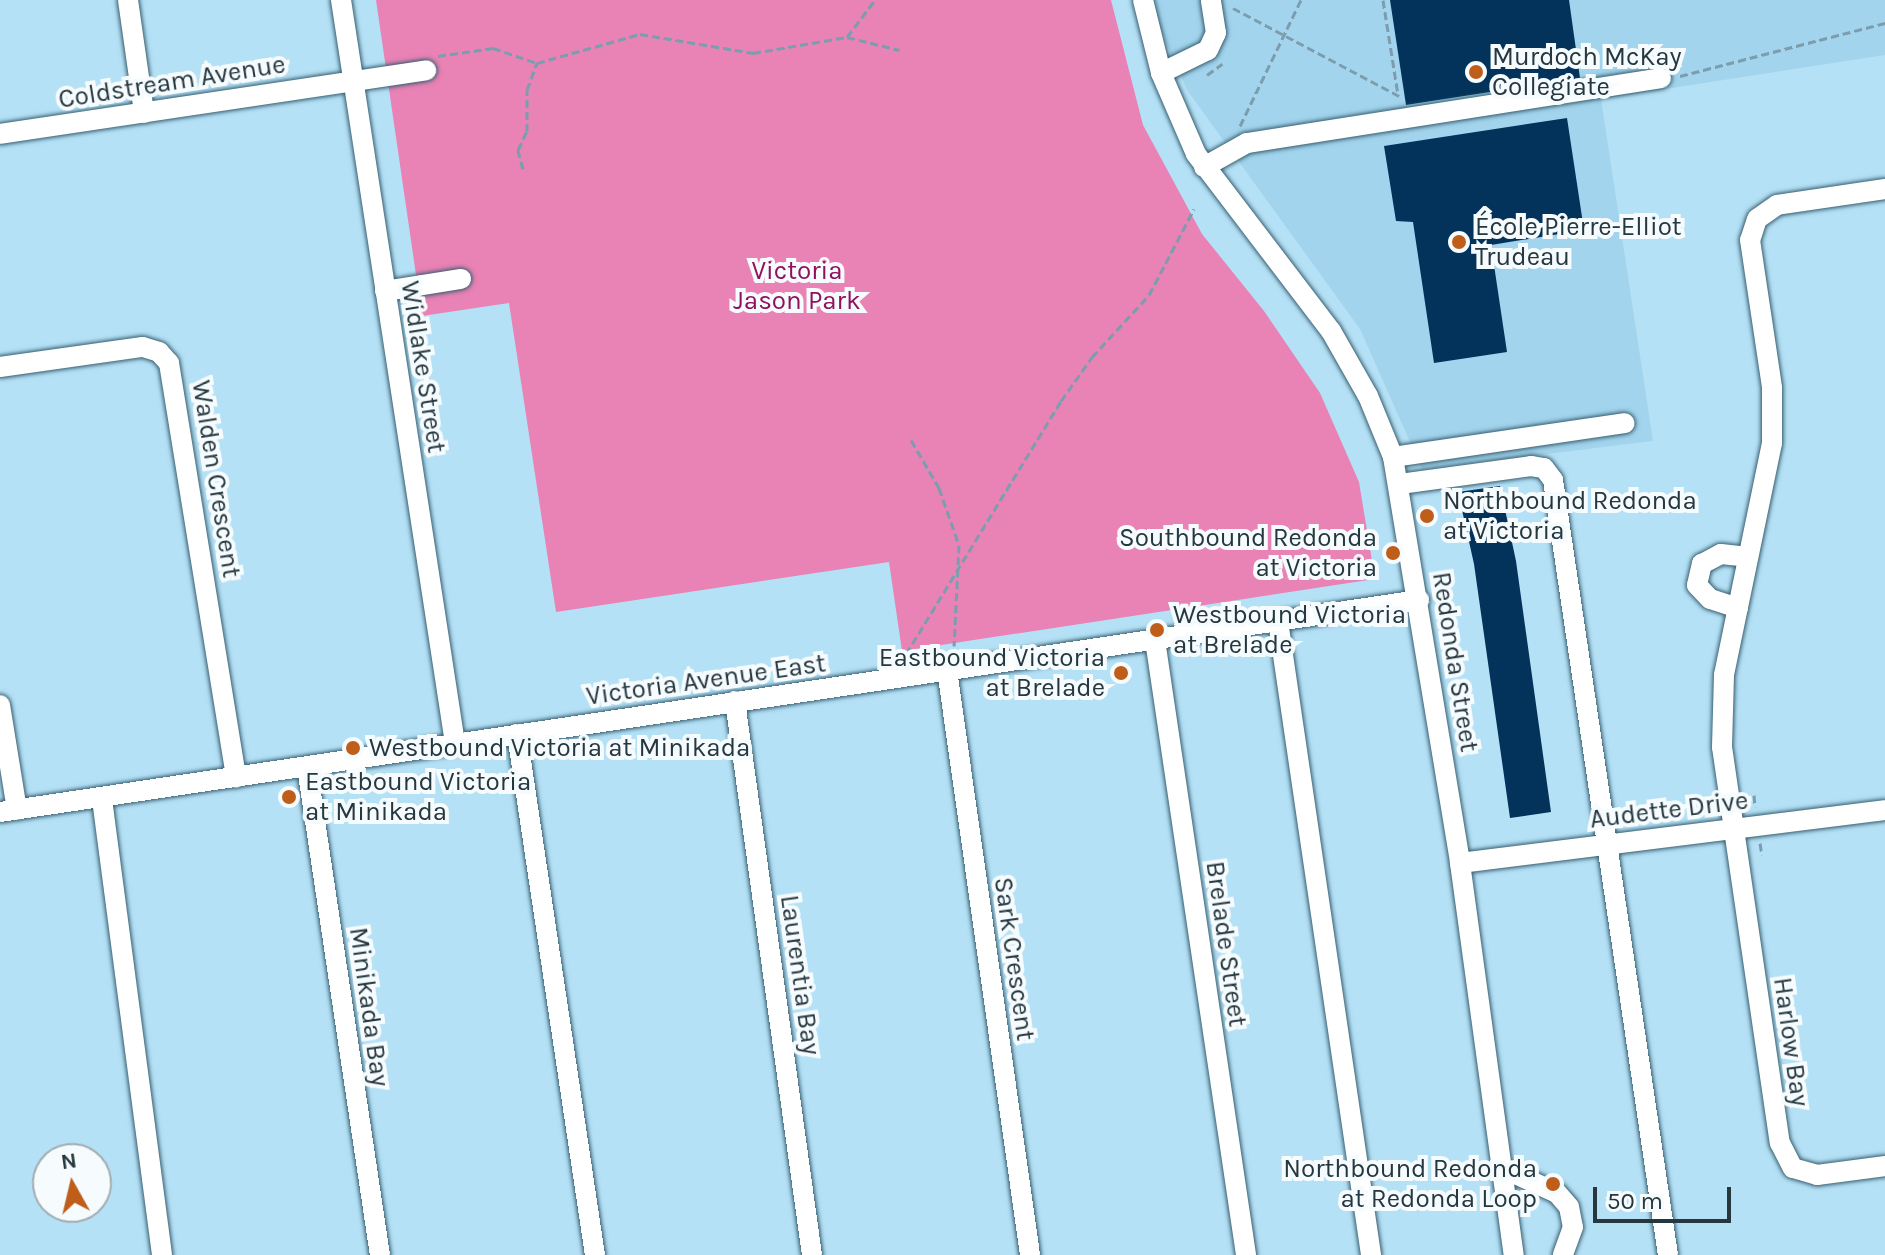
<!DOCTYPE html>
<html>
<head>
<meta charset="utf-8">
<style>
	body { margin:0 }
	#map { position:relative; width:1885px; height:1255px; overflow:hidden; background:#b5e1f6; font-family:Karla,sans-serif }
	div>[style] { position:absolute }
	.built>* { inset:0; background:#a2d4ed }
	.green>* { inset:0; background:#e982b5 }
	.building>* { inset:0; background:#03325a }
	.path>* { height:3px; margin-top:-1.5px; transform-origin:0; background:repeating-linear-gradient(90deg,#7b9dad 0 8px,transparent 0 12px) }
	.roads { filter:drop-shadow(0 0 2px #375f71) drop-shadow(0 0 2px #375f71) }
	.minor>* { height:20px; margin:-10px; padding:0 10px; transform-origin:10px; border-radius:10px; background:#fff }
	.dots>* { width:22px; height:22px; translate:-50% -50%; box-sizing:border-box; border:4px solid #f6fbfd; border-radius:50% }
	span { translate:-50% -50%; white-space:nowrap; text-align:center; line-height:1.15; -webkit-text-stroke:8px #f6fbfd; paint-order:stroke }
	.poi-label { font-size:26px; color:#25373f }
	.left { translate:0 -50%; text-align:left }
	.right { translate:-100% -50%; text-align:right }
	.street-label { font-size:26px; color:#25373f }
	.park-label { font-size:26px; color:#90105f }
	.north { position:absolute; left:32px; top:1143px; width:80px; height:80px; box-sizing:border-box; background:#f6fbfd; border:2px solid #a2adb1; border-radius:50%; rotate:352deg; font-size:22px; font-weight:700; line-height:32px; text-align:center; color:#25373f }
	.north::after { content:''; display:block; margin:auto; width:28px; height:36px; background:#bf5e1b; clip-path:polygon(50% 0,100% 100%,50% 72%,0 100%) }
	.scale { position:absolute; left:1593px; top:1187px; width:138px; height:36px; box-sizing:border-box; border:4px solid #25373f; border-top:0; padding-left:10px; font-size:24px; line-height:28px; white-space:nowrap; color:#25373f; -webkit-text-stroke:6px #f6fbfd; paint-order:stroke }
</style>
</head>
<body>
<div id="map">
	<div class="built">
		<i style="clip-path:polygon(1155px 0,1885px 0,1885px 55px,1601px 99px,1653px 441px,1422px 469px,1360px 329px,1187px 90px,1159px 27px)"></i>
	</div>
	<div class="green">
		<i style="clip-path:polygon(376px 0,1111px 0,1143px 125px,1202px 234px,1264px 311px,1320px 393px,1359px 482px,1375px 579px,902px 651px,889px 562px,556px 612px,509px 303px,422px 316px)"></i>
	</div>
	<div class="building">
		<i style="clip-path:polygon(1390px 0,1569px 0,1580px 78px,1406px 105px)"></i>
		<i style="clip-path:polygon(1567px 118px,1584px 230px,1491px 245px,1507px 352px,1434px 363px,1413px 222px,1396px 221px,1384px 146px)"></i>
		<i style="clip-path:polygon(1500px 486px,1516px 561px,1551px 812px,1510px 818px,1474px 564px,1458px 492px)"></i>
	</div>
	<div class="path">
		<i style="left:1383px;top:0;width:96px;rotate:81deg"></i>
		<i style="left:1233px;top:8px;width:188px;rotate:27.9deg"></i>
		<i style="left:847px;top:37px;width:46px;rotate:-52.9deg"></i>
		<i style="left:438px;top:56px;width:56px;rotate:-8.3deg"></i>
		<i style="left:493px;top:48px;width:46px;rotate:18.8deg"></i>
		<i style="left:537px;top:63px;width:107px;rotate:-15.7deg"></i>
		<i style="left:640px;top:34px;width:115px;rotate:9.5deg"></i>
		<i style="left:753px;top:53px;width:95px;rotate:-9.7deg"></i>
		<i style="left:847px;top:37px;width:54px;rotate:14deg"></i>
		<i style="left:1207px;top:75px;width:19px;rotate:-36deg"></i>
		<i style="left:1680px;top:76px;width:212px;rotate:-14.5deg"></i>
		<i style="left:1240px;top:126px;width:140px;rotate:-64.2deg"></i>
		<i style="left:523px;top:169px;width:20px;rotate:-105deg"></i>
		<i style="left:518px;top:150px;width:21px;rotate:-65deg"></i>
		<i style="left:527px;top:131px;width:41px;rotate:-90deg"></i>
		<i style="left:527px;top:90px;width:29px;rotate:-70deg"></i>
		<i style="left:911px;top:440px;width:56px;rotate:59.7deg"></i>
		<i style="left:939px;top:488px;width:60px;rotate:70.7deg"></i>
		<i style="left:959px;top:545px;width:101px;rotate:92.8deg"></i>
		<i style="left:906px;top:654px;width:297px;rotate:-58.5deg"></i>
		<i style="left:1061px;top:401px;width:54px;rotate:-54.8deg"></i>
		<i style="left:1092px;top:357px;width:84px;rotate:-47.4deg"></i>
		<i style="left:1149px;top:295px;width:97px;rotate:-62.4deg"></i>
		<i style="left:1754px;top:795px;width:12px;rotate:85deg"></i>
		<i style="left:1760px;top:843px;width:12px;rotate:81deg"></i>
	</div>
	<div class="roads">
		<div class="minor">
			<i style="left:128px;top:0;width:114px;rotate:81.9deg"></i>
			<i style="left:341px;top:0;width:752px;rotate:81.28deg"></i>
			<i style="left:1143px;top:0;width:75px;rotate:76.1deg"></i>
			<i style="left:1161px;top:73px;width:88px;rotate:66.6deg"></i>
			<i style="left:1196px;top:154px;width:223px;rotate:52.7deg"></i>
			<i style="left:1331px;top:331px;width:75px;rotate:60.4deg"></i>
			<i style="left:1368px;top:396px;width:66px;rotate:67.7deg"></i>
			<i style="left:1393px;top:457px;width:411px;rotate:80.6deg"></i>
			<i style="left:1460px;top:863px;width:396px;rotate:82.2deg"></i>
			<i style="left:1161px;top:73px;width:52px;rotate:-26.1deg"></i>
			<i style="left:1208px;top:50px;width:19px;rotate:-65deg"></i>
			<i style="left:1216px;top:33px;width:33px;rotate:-99deg"></i>
			<i style="left:0;top:134px;width:431px;rotate:-8.5deg"></i>
			<i style="left:1204px;top:167px;width:49px;rotate:-29.2deg"></i>
			<i style="left:1247px;top:143px;width:419px;rotate:-8.9deg"></i>
			<i style="left:1885px;top:189px;width:109px;rotate:171.6deg"></i>
			<i style="left:1777px;top:205px;width:24px;rotate:145deg"></i>
			<i style="left:1757px;top:219px;width:22px;rotate:108deg"></i>
			<i style="left:1750px;top:240px;width:150px;rotate:81.5deg"></i>
			<i style="left:1772px;top:388px;width:55px;rotate:90deg"></i>
			<i style="left:1772px;top:443px;width:237px;rotate:101.7deg"></i>
			<i style="left:1724px;top:675px;width:72px;rotate:91.6deg"></i>
			<i style="left:1722px;top:747px;width:400px;rotate:81.7deg"></i>
			<i style="left:1780px;top:1143px;width:28px;rotate:63deg"></i>
			<i style="left:1793px;top:1168px;width:25px;rotate:16deg"></i>
			<i style="left:1817px;top:1175px;width:69px;rotate:-7.5deg"></i>
			<i style="left:385px;top:291px;width:77px;rotate:-9deg"></i>
			<i style="left:0;top:367px;width:144px;rotate:-8deg"></i>
			<i style="left:143px;top:347px;width:17px;rotate:17deg"></i>
			<i style="left:159px;top:352px;width:15px;rotate:48deg"></i>
			<i style="left:169px;top:363px;width:420px;rotate:80.8deg"></i>
			<i style="left:1393px;top:457px;width:234px;rotate:-8.3deg"></i>
			<i style="left:1400px;top:484px;width:132px;rotate:-7.8deg"></i>
			<i style="left:1531px;top:466px;width:13px;rotate:9deg"></i>
			<i style="left:1544px;top:468px;width:15px;rotate:53deg"></i>
			<i style="left:1553px;top:480px;width:783px;rotate:81.56deg"></i>
			<i style="left:1738px;top:608px;width:29px;rotate:-162deg"></i>
			<i style="left:1710px;top:599px;width:19px;rotate:-133deg"></i>
			<i style="left:1697px;top:585px;width:22px;rotate:-77deg"></i>
			<i style="left:1702px;top:564px;width:21px;rotate:-28deg"></i>
			<i style="left:1721px;top:554px;width:27px;rotate:6deg"></i>
			<i style="left:1278px;top:621px;width:641px;rotate:81.65deg"></i>
			<i style="left:1155px;top:640px;width:622px;rotate:81.58deg"></i>
			<i style="left:947px;top:670px;width:591px;rotate:81.92deg"></i>
			<i style="left:735px;top:701px;width:559px;rotate:82.09deg"></i>
			<i style="left:0;top:705px;width:106px;rotate:80.8deg"></i>
			<i style="left:517px;top:734px;width:527px;rotate:81.49deg"></i>
			<i style="left:307px;top:767px;width:493px;rotate:81.5deg"></i>
			<i style="left:102px;top:799px;width:460px;rotate:82.5deg"></i>
			<i style="left:0;top:812px;width:1435px;rotate:-8.5deg"></i>
			<i style="left:1460px;top:863px;width:428px;rotate:-7.1deg"></i>
			<i style="left:1502px;top:1168px;width:60px;rotate:24.4deg"></i>
			<i style="left:1557px;top:1193px;width:18px;rotate:49deg"></i>
			<i style="left:1569px;top:1207px;width:20px;rotate:79deg"></i>
			<i style="left:1573px;top:1227px;width:30px;rotate:110deg"></i>
		</div>
	</div>
	<div class="dots">
		<i style="left:1476px;top:72px;background:#bf5e1b"></i>
		<i style="left:1459px;top:242px;background:#bf5e1b"></i>
		<i style="left:1427px;top:516px;background:#bf5e1b"></i>
		<i style="left:1393px;top:553px;background:#bf5e1b"></i>
		<i style="left:1157px;top:630px;background:#bf5e1b"></i>
		<i style="left:1121px;top:673px;background:#bf5e1b"></i>
		<i style="left:353px;top:748px;background:#bf5e1b"></i>
		<i style="left:289px;top:797px;background:#bf5e1b"></i>
		<i style="left:1553px;top:1184px;background:#bf5e1b"></i>
	</div>
	<div class="poi-label">
		<span class="left" style="left:1492px;top:72px">Murdoch McKay<br>Collegiate</span>
		<span class="left" style="left:1475px;top:242px">École Pierre-Elliot<br>Trudeau</span>
		<span class="left" style="left:1443px;top:516px">Northbound Redonda<br>at Victoria</span>
		<span class="right" style="left:1377px;top:553px">Southbound Redonda<br>at Victoria</span>
		<span class="left" style="left:1173px;top:630px">Westbound Victoria<br>at Brelade</span>
		<span class="right" style="left:1105px;top:673px">Eastbound Victoria<br>at Brelade</span>
		<span class="left" style="left:369px;top:748px">Westbound Victoria at Minikada</span>
		<span class="left" style="left:305px;top:797px">Eastbound Victoria<br>at Minikada</span>
		<span class="right" style="left:1537px;top:1184px">Northbound Redonda<br>at Redonda Loop</span>
	</div>
	<div class="street-label">
		<span style="left:172px;top:82px;rotate:-9deg">Coldstream Avenue</span>
		<span style="left:423px;top:367px;rotate:81deg">Widlake Street</span>
		<span style="left:216px;top:479px;rotate:81deg">Walden Crescent</span>
		<span style="left:1455px;top:662px;rotate:81deg">Redonda Street</span>
		<span style="left:706px;top:680px;rotate:-8deg">Victoria Avenue East</span>
		<span style="left:1669px;top:810px;rotate:-7deg">Audette Drive</span>
		<span style="left:1226px;top:944px;rotate:82deg">Brelade Street</span>
		<span style="left:1014px;top:959px;rotate:82deg">Sark Crescent</span>
		<span style="left:800px;top:975px;rotate:82deg">Laurentia Bay</span>
		<span style="left:369px;top:1007px;rotate:82deg">Minikada Bay</span>
		<span style="left:1791px;top:1042px;rotate:82deg">Harlow Bay</span>
	</div>
	<div class="park-label">
		<span style="left:797px;top:286px">Victoria<br>Jason Park</span>
	</div>
	<div class="north">N</div>
	<div class="scale">50 m</div>
</div>
</body>
</html>
